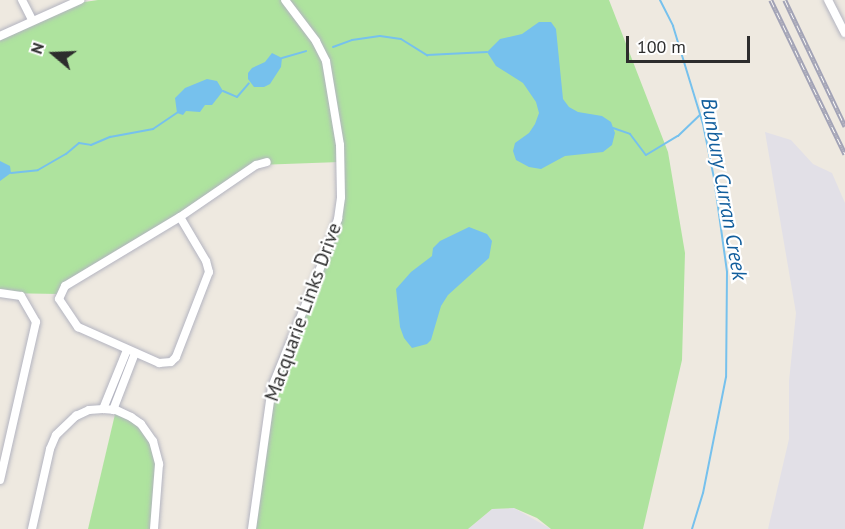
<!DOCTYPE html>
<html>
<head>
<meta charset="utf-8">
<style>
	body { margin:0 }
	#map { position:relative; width:845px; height:529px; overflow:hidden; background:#eee9e0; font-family:"PT Sans",sans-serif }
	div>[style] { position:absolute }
	.industrial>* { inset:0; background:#e2e0e7 }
	.green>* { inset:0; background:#aee39e }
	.water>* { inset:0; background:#76c1ed }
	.stream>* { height:2px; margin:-1px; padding:0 1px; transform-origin:1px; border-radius:1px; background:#76c1ed }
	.roads { filter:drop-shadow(0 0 2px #b3b4c0) drop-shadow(0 0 2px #b3b4c0) }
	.minor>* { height:8px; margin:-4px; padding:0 4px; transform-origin:4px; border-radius:4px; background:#fff }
	.rail>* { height:4.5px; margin-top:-2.25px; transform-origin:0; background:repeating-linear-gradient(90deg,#fff 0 7px,#a2a3b6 0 14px); box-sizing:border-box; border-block:2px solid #a2a3b6 }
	span { translate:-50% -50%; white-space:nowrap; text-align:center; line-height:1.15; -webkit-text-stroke:4.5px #fff; paint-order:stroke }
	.street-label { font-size:20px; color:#2d2d2d }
	.water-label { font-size:21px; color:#115e9d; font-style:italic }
	.north { position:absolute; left:24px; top:24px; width:60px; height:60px; -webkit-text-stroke:4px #fff; paint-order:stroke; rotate:289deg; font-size:16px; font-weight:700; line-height:24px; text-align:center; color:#2d2d2d }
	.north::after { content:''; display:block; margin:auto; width:21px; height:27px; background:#2d2d2d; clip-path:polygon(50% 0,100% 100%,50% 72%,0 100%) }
	.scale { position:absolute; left:626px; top:36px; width:124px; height:27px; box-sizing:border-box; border:3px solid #2d2d2d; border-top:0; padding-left:8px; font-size:18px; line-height:21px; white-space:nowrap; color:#2d2d2d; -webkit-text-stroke:4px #fff; paint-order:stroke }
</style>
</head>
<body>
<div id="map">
	<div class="industrial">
		<i style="clip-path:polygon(765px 132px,791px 140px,813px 164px,832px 173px,845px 203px,845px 529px,768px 529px,789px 439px,789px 381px,796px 313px)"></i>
		<i style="clip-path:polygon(514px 508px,551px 529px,468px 529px,492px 509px)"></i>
	</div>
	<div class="green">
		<i style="clip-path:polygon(98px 0,609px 0,668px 152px,685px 253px,682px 360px,643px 529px,551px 529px,537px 518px,514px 508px,492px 509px,468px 529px,251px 529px,272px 387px,338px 221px,340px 162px,257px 165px,60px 294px,0 293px,0 37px,71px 4px)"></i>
		<i style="clip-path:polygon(116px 410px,131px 417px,157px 453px,154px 529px,88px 529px)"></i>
	</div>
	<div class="water">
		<i style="clip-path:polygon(539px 22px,551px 22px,556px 29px,563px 99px,569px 107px,578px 112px,602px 116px,611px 122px,615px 133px,612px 145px,603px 152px,565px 156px,541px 169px,529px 167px,516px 160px,513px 151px,515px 143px,529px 133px,535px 124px,539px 113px,536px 102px,523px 83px,496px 66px,487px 52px,500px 39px,522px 34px)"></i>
		<i style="clip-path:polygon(272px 53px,282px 58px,281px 67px,270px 84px,264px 87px,254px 87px,248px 79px,248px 73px,252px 68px,265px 62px)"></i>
		<i style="clip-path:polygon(207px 79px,217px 81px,223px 91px,212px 105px,205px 105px,200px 112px,186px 111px,183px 115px,177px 113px,175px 98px,185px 88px)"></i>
		<i style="clip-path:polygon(0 161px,10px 166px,11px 173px,0 181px)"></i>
		<i style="clip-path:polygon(469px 227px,487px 234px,492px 241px,489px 258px,448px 295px,441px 306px,431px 340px,427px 344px,412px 348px,404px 338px,400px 327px,396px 289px,411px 272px,432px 256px,433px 248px,440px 241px)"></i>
	</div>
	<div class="stream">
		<i style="left:660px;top:0;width:29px;rotate:63deg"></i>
		<i style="left:673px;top:26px;width:102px;rotate:73deg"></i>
		<i style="left:703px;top:124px;width:55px;rotate:78.5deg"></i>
		<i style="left:714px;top:178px;width:95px;rotate:82.1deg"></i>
		<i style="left:727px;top:272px;width:105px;rotate:90.5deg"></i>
		<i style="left:726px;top:377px;width:118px;rotate:101.2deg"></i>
		<i style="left:703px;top:493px;width:38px;rotate:107deg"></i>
		<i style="left:333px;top:47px;width:20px;rotate:-20deg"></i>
		<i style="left:352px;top:40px;width:28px;rotate:-8deg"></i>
		<i style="left:380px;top:36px;width:21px;rotate:8deg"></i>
		<i style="left:401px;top:39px;width:31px;rotate:32deg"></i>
		<i style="left:427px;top:55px;width:60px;rotate:-2.9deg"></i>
		<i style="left:282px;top:58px;width:25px;rotate:-16deg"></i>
		<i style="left:223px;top:91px;width:15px;rotate:23deg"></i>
		<i style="left:237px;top:97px;width:18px;rotate:-49deg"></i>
		<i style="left:613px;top:128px;width:18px;rotate:19deg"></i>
		<i style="left:630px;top:134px;width:26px;rotate:53deg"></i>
		<i style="left:646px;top:155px;width:37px;rotate:-31deg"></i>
		<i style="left:678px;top:136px;width:30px;rotate:-44deg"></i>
		<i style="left:11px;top:173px;width:27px;rotate:-6deg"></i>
		<i style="left:38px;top:170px;width:32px;rotate:-30deg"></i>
		<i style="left:66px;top:154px;width:17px;rotate:-40deg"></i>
		<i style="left:79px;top:143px;width:12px;rotate:9deg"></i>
		<i style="left:91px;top:145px;width:21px;rotate:-23deg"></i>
		<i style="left:110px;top:137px;width:44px;rotate:-10.5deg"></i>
		<i style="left:153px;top:129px;width:29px;rotate:-34deg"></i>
	</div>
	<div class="roads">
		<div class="minor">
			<i style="left:22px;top:0;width:22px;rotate:63deg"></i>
			<i style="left:828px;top:0;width:37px;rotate:63deg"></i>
			<i style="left:0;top:36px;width:88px;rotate:-24.2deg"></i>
			<i style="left:180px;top:217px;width:134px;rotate:149deg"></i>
			<i style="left:65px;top:286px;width:14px;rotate:115deg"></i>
			<i style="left:59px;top:299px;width:34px;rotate:56deg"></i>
			<i style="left:78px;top:327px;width:89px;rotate:24deg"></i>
			<i style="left:159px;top:363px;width:12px;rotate:-5deg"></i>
			<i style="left:171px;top:362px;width:7px;rotate:-45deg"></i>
			<i style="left:176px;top:357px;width:91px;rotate:-68.8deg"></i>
			<i style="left:209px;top:272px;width:11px;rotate:-105deg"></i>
			<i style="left:206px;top:261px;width:51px;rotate:-120.6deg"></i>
			<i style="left:180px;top:217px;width:92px;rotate:-34.4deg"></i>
			<i style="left:256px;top:165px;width:11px;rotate:-15deg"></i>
			<i style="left:0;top:293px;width:21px;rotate:8deg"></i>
			<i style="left:21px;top:296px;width:30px;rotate:60deg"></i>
			<i style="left:36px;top:322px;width:162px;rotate:102.8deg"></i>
			<i style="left:103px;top:409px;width:64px;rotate:-67.9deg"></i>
			<i style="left:113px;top:410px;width:61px;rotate:-68.9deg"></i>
			<i style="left:32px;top:529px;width:82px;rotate:-77.3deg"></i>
			<i style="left:50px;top:449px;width:15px;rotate:-67deg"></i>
			<i style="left:56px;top:435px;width:28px;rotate:-44deg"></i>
			<i style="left:76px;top:416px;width:14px;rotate:-25deg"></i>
			<i style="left:89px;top:410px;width:14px;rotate:-4deg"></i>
			<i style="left:103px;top:409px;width:13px;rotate:4deg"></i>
			<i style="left:116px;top:410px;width:17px;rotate:25deg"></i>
			<i style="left:131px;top:417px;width:12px;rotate:35deg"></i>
			<i style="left:141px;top:424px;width:21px;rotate:55deg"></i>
			<i style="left:153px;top:441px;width:24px;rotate:75deg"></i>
			<i style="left:159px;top:464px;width:65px;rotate:94.4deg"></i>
			<i style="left:252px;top:529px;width:143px;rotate:-82deg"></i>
			<i style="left:272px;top:387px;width:122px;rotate:-67.8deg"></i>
			<i style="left:318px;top:274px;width:59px;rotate:-70deg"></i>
			<i style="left:338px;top:219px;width:22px;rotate:-82deg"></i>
			<i style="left:341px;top:197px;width:52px;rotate:-91.1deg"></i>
			<i style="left:340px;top:145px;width:85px;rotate:-99.5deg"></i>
			<i style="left:326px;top:61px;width:22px;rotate:-117deg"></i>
			<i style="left:316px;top:41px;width:51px;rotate:-127.1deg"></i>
		</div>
	</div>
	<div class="rail">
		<i style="left:771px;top:0;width:171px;rotate:64.3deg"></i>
		<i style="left:785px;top:0;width:140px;rotate:64.5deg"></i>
	</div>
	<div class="street-label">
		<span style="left:303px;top:312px;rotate:-70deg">Macquarie Links Drive</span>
	</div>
	<div class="water-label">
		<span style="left:724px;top:189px;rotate:80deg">Bunbury Curran Creek</span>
	</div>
	<div class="north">N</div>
	<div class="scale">100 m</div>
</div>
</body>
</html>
